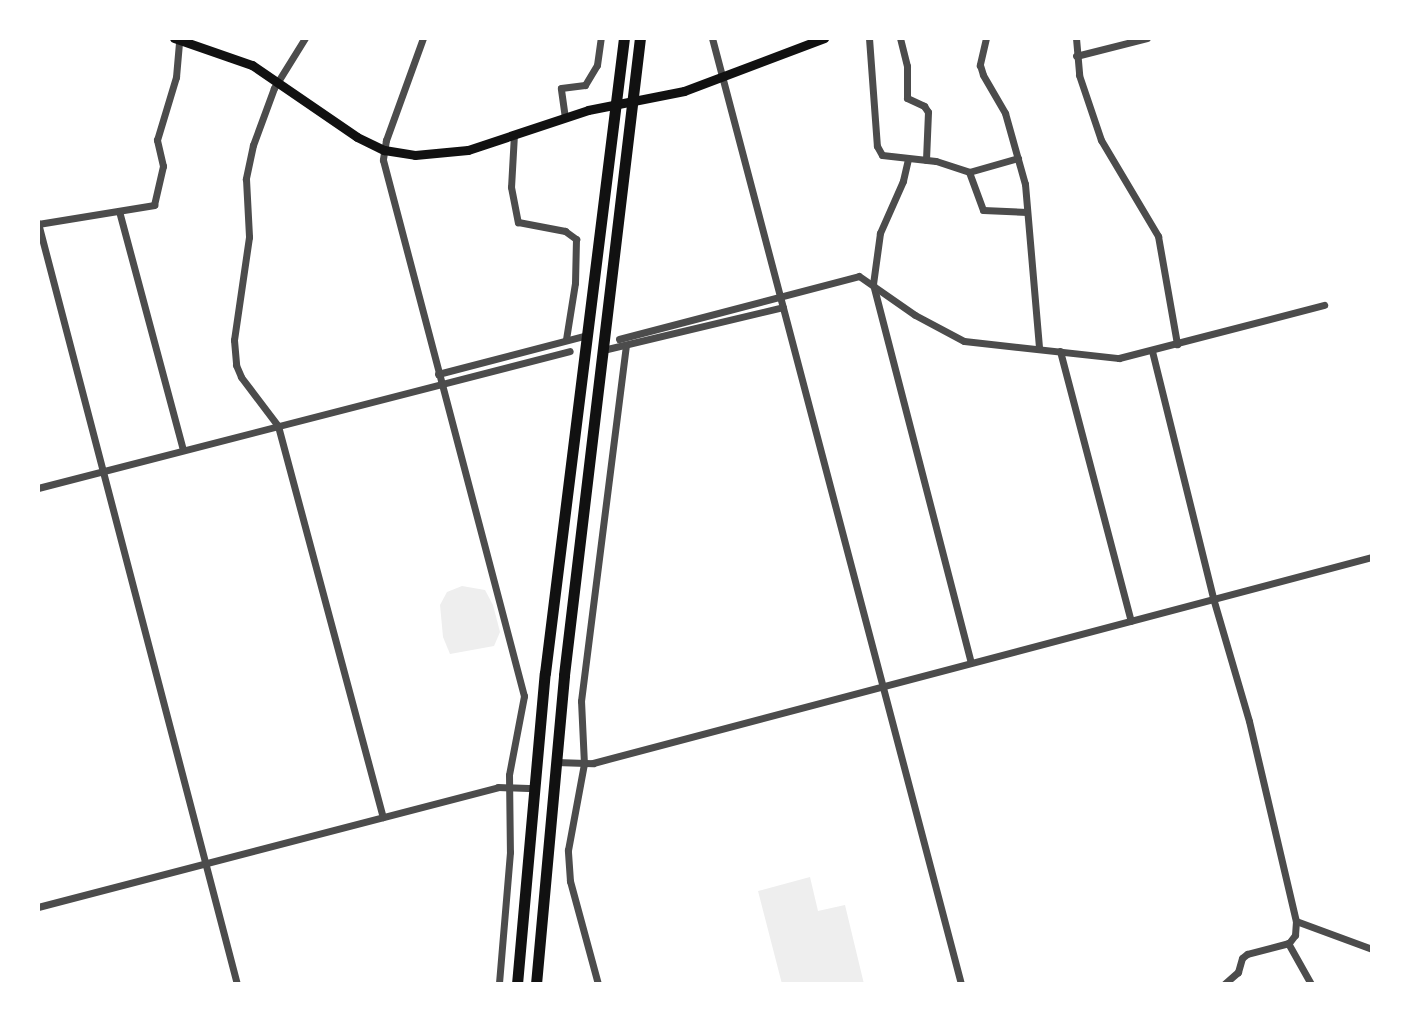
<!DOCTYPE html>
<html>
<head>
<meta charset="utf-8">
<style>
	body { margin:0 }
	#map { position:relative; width:1410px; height:1022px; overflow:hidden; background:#fff; font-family:Arial,sans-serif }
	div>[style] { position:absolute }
	.green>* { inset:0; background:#eee }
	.minor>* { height:7px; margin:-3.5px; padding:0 3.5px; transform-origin:3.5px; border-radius:3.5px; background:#4c4c4c }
	.secondary>* { height:9px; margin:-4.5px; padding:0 4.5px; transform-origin:4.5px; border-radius:4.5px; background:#111 }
	.trunk>* { height:11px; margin:-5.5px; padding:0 5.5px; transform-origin:5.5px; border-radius:5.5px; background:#111 }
	span { translate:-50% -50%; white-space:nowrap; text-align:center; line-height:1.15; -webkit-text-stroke:6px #fff; paint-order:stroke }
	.frame { position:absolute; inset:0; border:40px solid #fff; pointer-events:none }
</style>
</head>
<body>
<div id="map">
	<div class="green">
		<i style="clip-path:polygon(462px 586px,485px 590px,493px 605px,500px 632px,494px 646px,450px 654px,443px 637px,440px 605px,447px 592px)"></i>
		<i style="clip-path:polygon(810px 877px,818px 911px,845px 905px,864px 984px,782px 984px,758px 891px)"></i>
	</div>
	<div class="minor">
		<i style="left:305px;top:38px;width:59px;rotate:121.8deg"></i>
		<i style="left:274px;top:88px;width:61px;rotate:110.2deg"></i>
		<i style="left:253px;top:145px;width:35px;rotate:102deg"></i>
		<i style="left:246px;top:179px;width:58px;rotate:87deg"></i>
		<i style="left:249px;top:237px;width:104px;rotate:98.3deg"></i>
		<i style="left:234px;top:340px;width:25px;rotate:85deg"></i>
		<i style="left:236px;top:365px;width:13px;rotate:67deg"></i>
		<i style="left:241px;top:377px;width:61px;rotate:52.9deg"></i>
		<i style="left:278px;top:426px;width:405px;rotate:75deg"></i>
		<i style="left:423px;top:38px;width:109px;rotate:109.9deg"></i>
		<i style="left:386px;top:140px;width:20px;rotate:99deg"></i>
		<i style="left:383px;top:160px;width:554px;rotate:75.26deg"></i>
		<i style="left:524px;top:696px;width:80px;rotate:100.8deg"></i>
		<i style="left:509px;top:775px;width:77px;rotate:89.3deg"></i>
		<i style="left:510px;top:852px;width:132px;rotate:94.8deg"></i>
		<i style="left:712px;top:38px;width:978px;rotate:75.25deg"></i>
		<i style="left:869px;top:38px;width:108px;rotate:85.8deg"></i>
		<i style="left:877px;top:146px;width:10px;rotate:61deg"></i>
		<i style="left:882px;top:155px;width:54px;rotate:6.3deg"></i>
		<i style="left:936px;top:161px;width:35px;rotate:18deg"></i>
		<i style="left:969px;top:172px;width:51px;rotate:-15.9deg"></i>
		<i style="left:900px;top:38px;width:29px;rotate:76deg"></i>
		<i style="left:907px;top:66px;width:32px;rotate:90deg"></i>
		<i style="left:907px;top:98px;width:19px;rotate:25deg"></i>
		<i style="left:924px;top:106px;width:7px;rotate:56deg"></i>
		<i style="left:928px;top:112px;width:48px;rotate:92.4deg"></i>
		<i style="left:986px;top:38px;width:28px;rotate:103deg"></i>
		<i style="left:980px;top:65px;width:10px;rotate:73deg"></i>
		<i style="left:983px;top:75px;width:44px;rotate:59.9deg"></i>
		<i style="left:1005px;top:113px;width:74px;rotate:74.3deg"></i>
		<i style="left:1025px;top:184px;width:165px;rotate:85.1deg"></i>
		<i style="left:1076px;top:38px;width:37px;rotate:85deg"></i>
		<i style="left:1079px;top:75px;width:69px;rotate:71.3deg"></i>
		<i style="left:1101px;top:140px;width:112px;rotate:59.3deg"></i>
		<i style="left:1158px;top:236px;width:110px;rotate:80deg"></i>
		<i style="left:1076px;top:56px;width:73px;rotate:-14.2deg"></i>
		<i style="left:565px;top:118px;width:30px;rotate:-98deg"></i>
		<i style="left:561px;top:88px;width:24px;rotate:-7deg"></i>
		<i style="left:585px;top:85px;width:23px;rotate:-59deg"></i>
		<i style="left:597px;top:65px;width:27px;rotate:-82deg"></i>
		<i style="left:514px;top:134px;width:53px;rotate:93.2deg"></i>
		<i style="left:511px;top:187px;width:36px;rotate:79deg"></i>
		<i style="left:518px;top:222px;width:48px;rotate:10.8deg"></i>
		<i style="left:565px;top:231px;width:14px;rotate:36deg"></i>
		<i style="left:576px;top:239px;width:44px;rotate:91.3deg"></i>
		<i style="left:575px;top:283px;width:57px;rotate:99.1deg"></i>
		<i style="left:908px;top:159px;width:23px;rotate:103deg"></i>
		<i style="left:903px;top:181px;width:57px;rotate:113.9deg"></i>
		<i style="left:880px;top:233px;width:51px;rotate:97.8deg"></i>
		<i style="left:873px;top:284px;width:391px;rotate:75.5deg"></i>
		<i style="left:969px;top:172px;width:40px;rotate:69.8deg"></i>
		<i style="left:983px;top:210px;width:44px;rotate:2.6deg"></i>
		<i style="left:119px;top:211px;width:247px;rotate:75deg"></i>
		<i style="left:38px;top:223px;width:787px;rotate:75.35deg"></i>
		<i style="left:38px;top:224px;width:118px;rotate:-9.3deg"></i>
		<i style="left:154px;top:205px;width:40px;rotate:-77deg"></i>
		<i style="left:163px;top:166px;width:27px;rotate:-103deg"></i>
		<i style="left:157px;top:140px;width:66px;rotate:-73.2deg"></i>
		<i style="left:176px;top:77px;width:36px;rotate:-85deg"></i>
		<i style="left:619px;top:339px;width:248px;rotate:-14.7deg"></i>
		<i style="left:859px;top:276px;width:68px;rotate:34.9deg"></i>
		<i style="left:915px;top:315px;width:55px;rotate:28deg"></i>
		<i style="left:964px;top:341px;width:156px;rotate:6.3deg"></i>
		<i style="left:1119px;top:358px;width:212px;rotate:-14.5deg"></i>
		<i style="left:603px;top:350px;width:185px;rotate:-13.4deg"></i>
		<i style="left:1060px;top:351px;width:279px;rotate:75.3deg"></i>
		<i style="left:1152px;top:351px;width:254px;rotate:76.1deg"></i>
		<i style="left:1213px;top:598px;width:128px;rotate:73.7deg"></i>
		<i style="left:1249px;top:721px;width:205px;rotate:76.8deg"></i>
		<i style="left:1296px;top:921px;width:14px;rotate:94deg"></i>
		<i style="left:1295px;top:935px;width:10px;rotate:127deg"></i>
		<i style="left:1289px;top:943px;width:43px;rotate:165.3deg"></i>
		<i style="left:1247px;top:954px;width:6px;rotate:141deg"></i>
		<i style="left:1242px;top:958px;width:15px;rotate:106deg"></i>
		<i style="left:1238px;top:972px;width:18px;rotate:139deg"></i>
		<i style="left:438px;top:374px;width:155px;rotate:-14.6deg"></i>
		<i style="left:38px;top:488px;width:549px;rotate:-14.44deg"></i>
		<i style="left:556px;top:762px;width:37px;rotate:2deg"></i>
		<i style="left:593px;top:763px;width:806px;rotate:-14.81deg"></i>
		<i style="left:38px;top:907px;width:475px;rotate:-14.6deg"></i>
		<i style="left:498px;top:787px;width:37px;rotate:2deg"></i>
		<i style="left:1296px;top:921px;width:81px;rotate:20.2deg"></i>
		<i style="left:1288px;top:943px;width:47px;rotate:60.7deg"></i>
		<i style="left:598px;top:984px;width:107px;rotate:-105.2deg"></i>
		<i style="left:570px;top:881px;width:31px;rotate:-94deg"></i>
		<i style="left:568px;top:850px;width:87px;rotate:-79.5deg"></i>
		<i style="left:584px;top:764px;width:63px;rotate:-92.7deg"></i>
		<i style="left:581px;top:701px;width:357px;rotate:-82.8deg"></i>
	</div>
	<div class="secondary">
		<i style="left:174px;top:38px;width:83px;rotate:19.1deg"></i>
		<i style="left:252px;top:65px;width:127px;rotate:34.4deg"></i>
		<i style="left:357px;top:137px;width:30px;rotate:26deg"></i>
		<i style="left:384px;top:150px;width:31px;rotate:9deg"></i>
		<i style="left:415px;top:155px;width:53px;rotate:-5.4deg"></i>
		<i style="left:468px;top:150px;width:126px;rotate:-18.4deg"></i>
		<i style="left:588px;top:110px;width:98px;rotate:-11.2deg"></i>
		<i style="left:684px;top:91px;width:150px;rotate:-20.7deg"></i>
	</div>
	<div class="trunk">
		<i style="left:517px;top:984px;width:312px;rotate:-84.9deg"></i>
		<i style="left:545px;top:673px;width:640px;rotate:-82.91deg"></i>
		<i style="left:536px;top:984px;width:310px;rotate:-84.8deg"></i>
		<i style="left:564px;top:675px;width:642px;rotate:-83.2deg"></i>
	</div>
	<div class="frame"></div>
</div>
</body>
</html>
